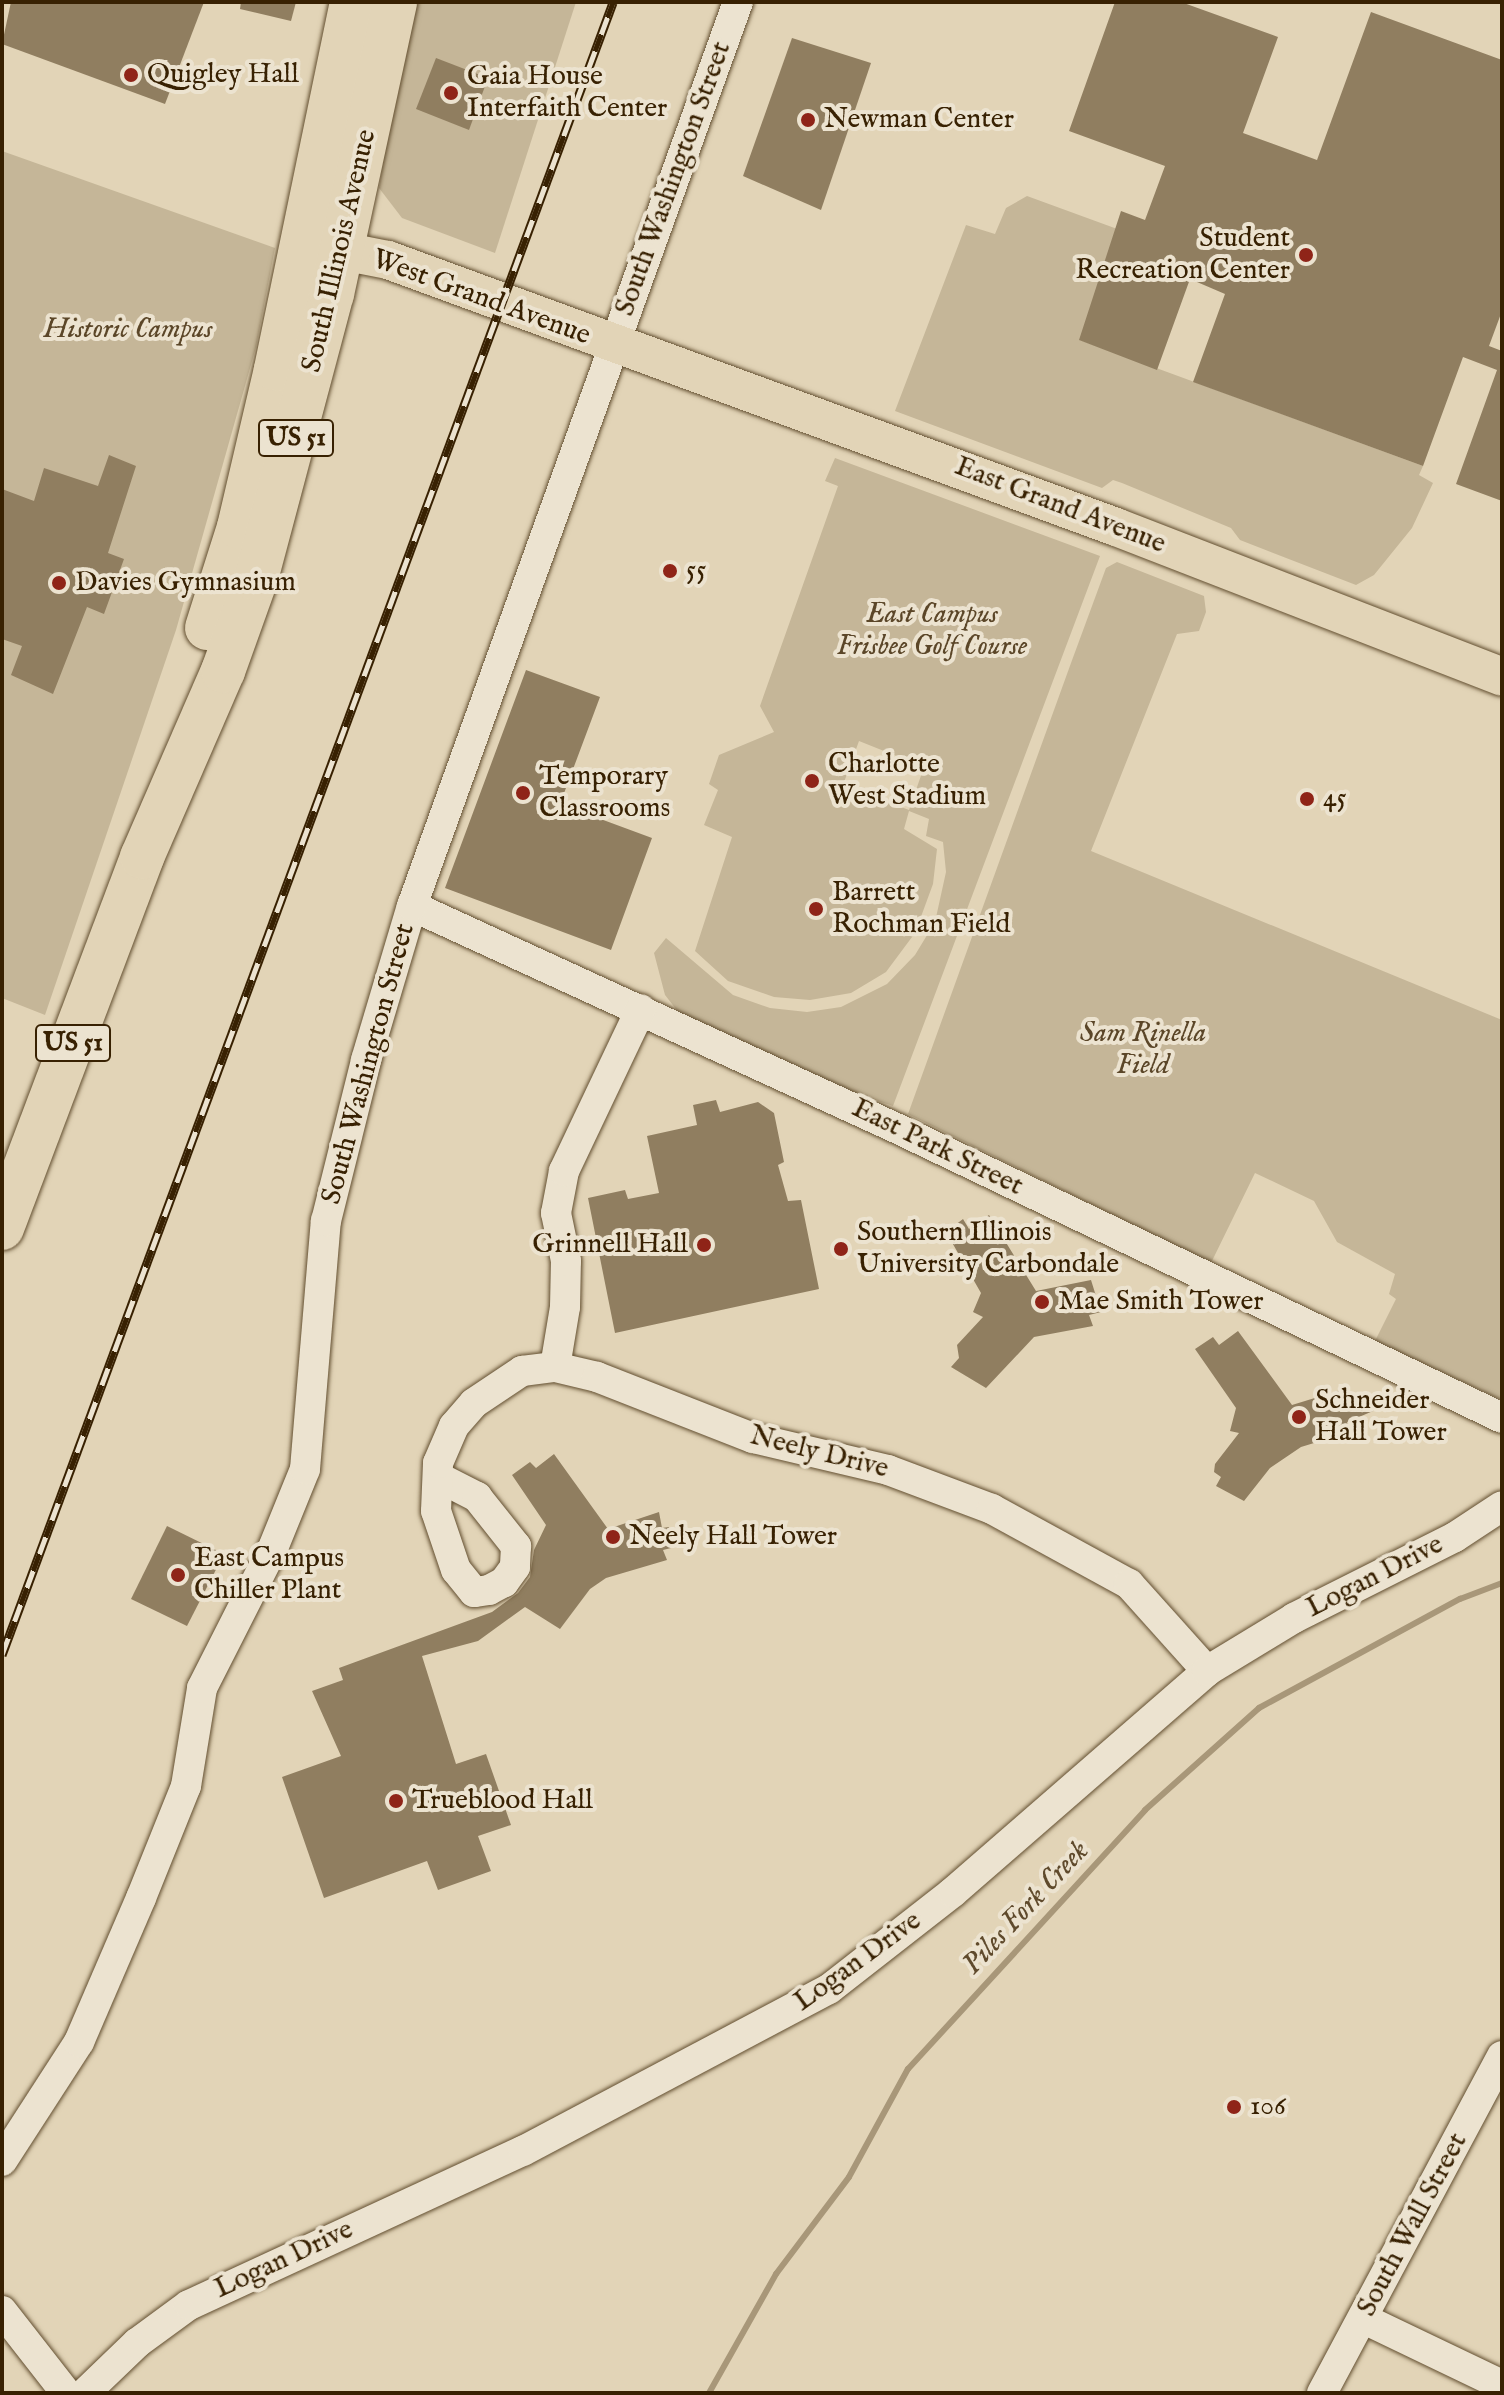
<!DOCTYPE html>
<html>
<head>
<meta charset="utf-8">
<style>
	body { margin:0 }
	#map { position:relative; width:1504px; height:2395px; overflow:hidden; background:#e2d4b7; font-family:"IM FELL English",serif }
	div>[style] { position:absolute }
	.green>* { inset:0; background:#c5b698 }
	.stream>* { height:6px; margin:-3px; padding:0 3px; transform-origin:3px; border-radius:3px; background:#a89779 }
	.building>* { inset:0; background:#907e60 }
	.roads { filter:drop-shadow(0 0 2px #624e2f) drop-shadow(0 0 2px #624e2f) }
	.minor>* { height:30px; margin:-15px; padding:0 15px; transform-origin:15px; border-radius:15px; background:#ece3d0 }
	.major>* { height:38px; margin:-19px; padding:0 19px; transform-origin:19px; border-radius:19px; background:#e2d4b7 }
	.highway>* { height:44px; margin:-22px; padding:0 22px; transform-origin:22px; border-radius:22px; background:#e2d4b7 }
	.rail>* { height:9px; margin-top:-4.5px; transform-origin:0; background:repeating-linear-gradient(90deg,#ece3d0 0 18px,#382102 0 36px); box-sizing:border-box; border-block:2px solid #382102 }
	.dots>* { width:22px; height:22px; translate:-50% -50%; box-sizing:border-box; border:4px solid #ece3d0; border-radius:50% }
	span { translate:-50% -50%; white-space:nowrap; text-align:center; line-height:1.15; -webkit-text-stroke:8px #ece3d0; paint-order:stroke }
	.shield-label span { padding:2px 6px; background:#ece3d0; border:2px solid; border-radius:6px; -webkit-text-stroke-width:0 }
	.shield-label { font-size:26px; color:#382102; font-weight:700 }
	.poi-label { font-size:28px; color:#382102 }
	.left { translate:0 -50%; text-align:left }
	.right { translate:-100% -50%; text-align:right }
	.street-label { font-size:28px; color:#382102 }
	.park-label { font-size:28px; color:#5b4628; font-style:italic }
	.water-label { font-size:30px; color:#5f4a2c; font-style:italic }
	.frame { position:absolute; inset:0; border:4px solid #382102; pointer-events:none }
</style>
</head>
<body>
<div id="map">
	<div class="green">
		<i style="clip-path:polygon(408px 2px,576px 2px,495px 253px,402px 218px,379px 188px)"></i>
		<i style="clip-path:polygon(2px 151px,275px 248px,256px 347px,176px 630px,45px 1015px,2px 998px)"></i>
		<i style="clip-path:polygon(1027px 196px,1120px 230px,1080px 340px,1423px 466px,1419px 475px,1433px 483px,1412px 528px,1374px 575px,1356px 585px,1240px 540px,1231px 528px,1122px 483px,1113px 480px,1102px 488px,895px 411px,966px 225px,995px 234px,1006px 208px)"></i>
		<i style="clip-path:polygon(evenodd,835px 458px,1100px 556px,893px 1106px,825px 1083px,683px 1018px,665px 995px,654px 953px,666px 938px,733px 995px,770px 1008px,807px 1012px,841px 1007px,887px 984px,915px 955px,935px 922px,946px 872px,943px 842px,926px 836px,929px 819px,909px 811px,904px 829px,937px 849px,933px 884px,915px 933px,886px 972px,851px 993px,810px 1000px,774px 997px,728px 981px,695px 951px,732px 837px,704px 825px,718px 790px,709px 784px,719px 755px,774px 732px,760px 706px,838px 486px,825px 481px,835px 458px,859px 741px,924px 767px,909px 810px,843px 785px,859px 741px)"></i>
		<i style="clip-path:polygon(1117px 562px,1204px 596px,1206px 612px,1199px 631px,1177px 634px,1091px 851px,1502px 1020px,1502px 1400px,1375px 1341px,1396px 1299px,1389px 1294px,1395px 1274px,1337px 1242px,1314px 1201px,1255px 1173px,1211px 1263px,908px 1114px,1071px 663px,1106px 568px)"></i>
	</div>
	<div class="stream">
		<i style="left:709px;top:2393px;width:137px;rotate:-60.6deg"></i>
		<i style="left:776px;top:2274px;width:121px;rotate:-53deg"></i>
		<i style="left:849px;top:2177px;width:123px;rotate:-61.4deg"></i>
		<i style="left:908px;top:2069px;width:351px;rotate:-47.5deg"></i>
		<i style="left:1145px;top:1810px;width:153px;rotate:-41.8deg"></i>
		<i style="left:1259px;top:1708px;width:229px;rotate:-28.5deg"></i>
		<i style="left:1460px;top:1599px;width:45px;rotate:-20.9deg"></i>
	</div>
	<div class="building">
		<i style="clip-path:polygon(11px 2px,204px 2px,165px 104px,2px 44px)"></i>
		<i style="clip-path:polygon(241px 2px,296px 2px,291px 21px,240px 9px)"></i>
		<i style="clip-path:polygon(1115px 2px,1181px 2px,1278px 37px,1243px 133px,1317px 160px,1371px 12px,1502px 60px,1502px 311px,1489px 346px,1502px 351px,1502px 501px,1456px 484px,1497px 370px,1463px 357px,1423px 466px,1193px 382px,1225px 294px,1190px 279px,1157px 370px,1079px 340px,1121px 211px,1145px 220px,1165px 166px,1069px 131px)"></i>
		<i style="clip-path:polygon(792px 38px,871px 63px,821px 210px,743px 176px)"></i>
		<i style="clip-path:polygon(436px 58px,488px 78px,469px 130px,416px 109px)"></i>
		<i style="clip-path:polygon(109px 455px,136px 466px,108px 553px,124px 559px,104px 614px,87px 607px,53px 694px,11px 675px,22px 646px,2px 639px,2px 489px,34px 501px,44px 468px,98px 486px)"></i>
		<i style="clip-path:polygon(526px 670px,600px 697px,560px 804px,652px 838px,611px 950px,445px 888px)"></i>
		<i style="clip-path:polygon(716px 1100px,720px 1112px,758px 1102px,774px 1113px,784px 1162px,778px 1165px,788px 1201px,801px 1200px,819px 1289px,615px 1333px,588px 1198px,625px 1190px,628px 1199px,659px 1193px,647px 1136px,697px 1125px,693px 1105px)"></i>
		<i style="clip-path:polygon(989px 1215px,1036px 1291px,1091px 1280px,1101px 1312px,1089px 1315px,1093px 1326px,1034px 1337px,986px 1388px,951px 1367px,959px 1358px,957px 1345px,983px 1317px,973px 1312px,981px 1293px,946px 1232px,963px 1219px,969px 1229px)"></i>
		<i style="clip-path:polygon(1238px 1331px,1292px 1405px,1344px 1389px,1350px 1406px,1383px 1400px,1385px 1406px,1347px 1422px,1350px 1432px,1301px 1447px,1270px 1468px,1244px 1501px,1216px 1486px,1221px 1477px,1214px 1472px,1215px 1464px,1239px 1433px,1230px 1431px,1236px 1408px,1195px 1349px,1213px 1337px,1219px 1345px)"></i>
		<i style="clip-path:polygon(554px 1454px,608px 1529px,659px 1512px,662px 1528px,669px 1527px,675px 1547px,663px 1550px,667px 1560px,606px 1578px,590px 1589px,560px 1629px,525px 1607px,478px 1641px,422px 1656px,456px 1764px,486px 1754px,511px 1825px,478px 1836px,491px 1871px,438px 1890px,427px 1861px,324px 1898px,282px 1777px,341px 1756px,312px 1691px,343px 1680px,339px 1668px,492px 1612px,518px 1593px,530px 1577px,534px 1550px,546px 1525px,512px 1475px,530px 1462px,536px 1468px)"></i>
		<i style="clip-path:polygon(167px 1526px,224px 1554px,187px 1626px,131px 1599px)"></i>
	</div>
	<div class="roads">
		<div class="minor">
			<i style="left:412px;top:906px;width:532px;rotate:24.64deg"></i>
			<i style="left:896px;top:1128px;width:672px;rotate:25.57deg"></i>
			<i style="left:555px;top:1367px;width:61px;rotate:-80.5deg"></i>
			<i style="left:565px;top:1307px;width:46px;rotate:-88.8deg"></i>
			<i style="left:566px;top:1261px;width:49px;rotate:-101.8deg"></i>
			<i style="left:556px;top:1213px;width:43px;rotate:-79.2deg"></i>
			<i style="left:564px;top:1171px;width:179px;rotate:-64.6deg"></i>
			<i style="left:440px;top:1478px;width:42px;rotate:27.2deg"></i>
			<i style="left:477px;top:1497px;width:63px;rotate:51.5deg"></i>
			<i style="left:516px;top:1546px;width:21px;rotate:93deg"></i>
			<i style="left:515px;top:1567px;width:19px;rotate:126deg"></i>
			<i style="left:504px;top:1582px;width:17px;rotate:152deg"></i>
			<i style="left:489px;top:1590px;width:15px;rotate:172deg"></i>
			<i style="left:474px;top:1592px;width:28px;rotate:-129deg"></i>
			<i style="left:456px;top:1570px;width:62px;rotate:-108.7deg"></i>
			<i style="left:436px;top:1511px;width:48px;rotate:-87.6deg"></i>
			<i style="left:438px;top:1463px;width:40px;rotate:-66.6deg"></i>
			<i style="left:454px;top:1426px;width:30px;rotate:-49deg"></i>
			<i style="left:474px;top:1403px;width:58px;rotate:-33.7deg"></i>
			<i style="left:522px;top:1371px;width:33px;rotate:-7deg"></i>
			<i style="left:555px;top:1367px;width:43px;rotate:13.4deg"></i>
			<i style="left:597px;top:1377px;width:168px;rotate:21.4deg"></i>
			<i style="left:753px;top:1438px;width:139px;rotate:13.3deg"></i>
			<i style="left:888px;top:1470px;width:111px;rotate:20.6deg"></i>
			<i style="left:992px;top:1509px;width:156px;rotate:28.7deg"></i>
			<i style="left:1129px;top:1584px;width:117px;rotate:48.1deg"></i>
			<i style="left:2px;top:2161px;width:142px;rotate:-57.1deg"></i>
			<i style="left:79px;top:2042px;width:157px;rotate:-66.7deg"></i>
			<i style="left:141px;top:1898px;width:121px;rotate:-68.1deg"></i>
			<i style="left:186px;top:1786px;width:99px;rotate:-80.7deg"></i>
			<i style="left:202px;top:1688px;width:157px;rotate:-63.1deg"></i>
			<i style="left:273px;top:1548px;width:85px;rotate:-67.9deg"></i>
			<i style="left:305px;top:1469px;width:249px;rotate:-85.2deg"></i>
			<i style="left:326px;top:1221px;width:166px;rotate:-76deg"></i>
			<i style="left:366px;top:1060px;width:161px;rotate:-73.4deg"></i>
			<i style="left:412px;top:906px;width:961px;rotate:-70.17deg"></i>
			<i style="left:2px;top:2311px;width:104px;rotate:52deg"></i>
			<i style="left:1364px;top:2319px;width:153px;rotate:25.6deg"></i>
			<i style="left:85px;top:2393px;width:72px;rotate:-43.9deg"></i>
			<i style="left:137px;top:2343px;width:64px;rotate:-36.2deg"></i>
			<i style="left:189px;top:2305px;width:368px;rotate:-24.8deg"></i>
			<i style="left:523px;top:2151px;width:346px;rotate:-27.9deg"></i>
			<i style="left:829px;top:1989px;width:157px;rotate:-38deg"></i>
			<i style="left:953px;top:1892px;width:337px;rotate:-41deg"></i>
			<i style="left:1207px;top:1671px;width:102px;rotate:-31.3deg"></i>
			<i style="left:1294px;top:1618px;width:180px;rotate:-26.7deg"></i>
			<i style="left:1455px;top:1537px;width:56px;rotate:-33.4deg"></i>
			<i style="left:1322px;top:2393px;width:382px;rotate:-61.9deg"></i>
		</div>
		<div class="major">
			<i style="left:312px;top:245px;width:77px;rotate:11.2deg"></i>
			<i style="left:388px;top:260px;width:775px;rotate:20.14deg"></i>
			<i style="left:1116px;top:527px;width:414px;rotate:21.2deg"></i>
		</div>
		<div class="highway">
			<i style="left:207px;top:628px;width:106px;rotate:-72.4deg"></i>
			<i style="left:239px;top:527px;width:162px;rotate:-76.8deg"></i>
			<i style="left:276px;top:369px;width:375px;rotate:-78.3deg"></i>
			<i style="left:2px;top:1228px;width:397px;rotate:-69.3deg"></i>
			<i style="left:142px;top:857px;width:203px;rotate:-66.5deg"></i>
			<i style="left:223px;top:671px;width:98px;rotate:-70.3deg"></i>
			<i style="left:256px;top:579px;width:295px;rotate:-75.1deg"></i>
			<i style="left:332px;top:294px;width:299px;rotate:-77.8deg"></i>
		</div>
	</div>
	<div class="rail">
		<i style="left:2px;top:1655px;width:1762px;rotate:-69.71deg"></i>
	</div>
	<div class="dots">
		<i style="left:131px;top:75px;background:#8f2418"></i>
		<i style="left:451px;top:93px;background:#8f2418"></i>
		<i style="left:808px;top:120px;background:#8f2418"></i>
		<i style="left:1306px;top:255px;background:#8f2418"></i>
		<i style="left:670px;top:571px;background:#8f2418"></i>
		<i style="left:59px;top:583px;background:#8f2418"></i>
		<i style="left:812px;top:781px;background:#8f2418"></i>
		<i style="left:523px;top:793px;background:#8f2418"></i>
		<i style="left:1307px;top:799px;background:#8f2418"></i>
		<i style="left:816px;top:909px;background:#8f2418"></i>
		<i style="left:704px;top:1245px;background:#8f2418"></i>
		<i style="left:841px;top:1249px;background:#8f2418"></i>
		<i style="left:1042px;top:1302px;background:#8f2418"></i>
		<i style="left:1299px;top:1417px;background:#8f2418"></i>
		<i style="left:613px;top:1537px;background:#8f2418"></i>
		<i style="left:178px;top:1575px;background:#8f2418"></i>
		<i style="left:396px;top:1801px;background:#8f2418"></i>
		<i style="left:1234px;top:2107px;background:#8f2418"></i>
	</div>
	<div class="shield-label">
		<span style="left:296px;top:438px">US 51</span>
		<span style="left:73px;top:1043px">US 51</span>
	</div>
	<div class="poi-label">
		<span class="left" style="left:147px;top:75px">Quigley Hall</span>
		<span class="left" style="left:467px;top:93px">Gaia House<br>Interfaith Center</span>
		<span class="left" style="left:824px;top:120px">Newman Center</span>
		<span class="right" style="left:1290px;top:255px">Student<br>Recreation Center</span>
		<span class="left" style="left:686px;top:571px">55</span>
		<span class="left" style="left:75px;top:583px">Davies Gymnasium</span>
		<span class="left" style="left:828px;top:781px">Charlotte<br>West Stadium</span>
		<span class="left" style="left:539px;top:793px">Temporary<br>Classrooms</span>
		<span class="left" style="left:1323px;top:799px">45</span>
		<span class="left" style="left:832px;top:909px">Barrett<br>Rochman Field</span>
		<span class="left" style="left:857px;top:1249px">Southern Illinois<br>University Carbondale</span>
		<span class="right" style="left:688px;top:1245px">Grinnell Hall</span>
		<span class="left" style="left:1058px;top:1302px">Mae Smith Tower</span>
		<span class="left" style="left:1315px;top:1417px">Schneider<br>Hall Tower</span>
		<span class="left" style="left:629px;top:1537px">Neely Hall Tower</span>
		<span class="left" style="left:194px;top:1575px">East Campus<br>Chiller Plant</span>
		<span class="left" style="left:412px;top:1801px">Trueblood Hall</span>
		<span class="left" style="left:1250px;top:2107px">106</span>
	</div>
	<div class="street-label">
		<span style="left:674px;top:179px;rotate:-70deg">South Washington Street</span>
		<span style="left:340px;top:251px;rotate:-77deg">South Illinois Avenue</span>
		<span style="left:481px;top:298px;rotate:20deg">West Grand Avenue</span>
		<span style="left:1060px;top:506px;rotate:21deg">East Grand Avenue</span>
		<span style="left:369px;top:1064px;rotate:-75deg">South Washington Street</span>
		<span style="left:937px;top:1148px;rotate:26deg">East Park Street</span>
		<span style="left:819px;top:1453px;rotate:14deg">Neely Drive</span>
		<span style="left:1375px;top:1577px;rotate:-27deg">Logan Drive</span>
		<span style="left:858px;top:1962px;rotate:-36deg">Logan Drive</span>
		<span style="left:1413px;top:2225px;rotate:-62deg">South Wall Street</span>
		<span style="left:284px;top:2260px;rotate:-25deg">Logan Drive</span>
	</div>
	<div class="park-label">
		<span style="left:128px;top:330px">Historic Campus</span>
		<span style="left:932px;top:631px">East Campus<br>Frisbee Golf Course</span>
		<span style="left:1143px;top:1050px">Sam Rinella<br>Field</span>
	</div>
	<div class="water-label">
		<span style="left:1026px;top:1908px;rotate:-47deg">Piles Fork Creek</span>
	</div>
	<div class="frame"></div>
</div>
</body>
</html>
